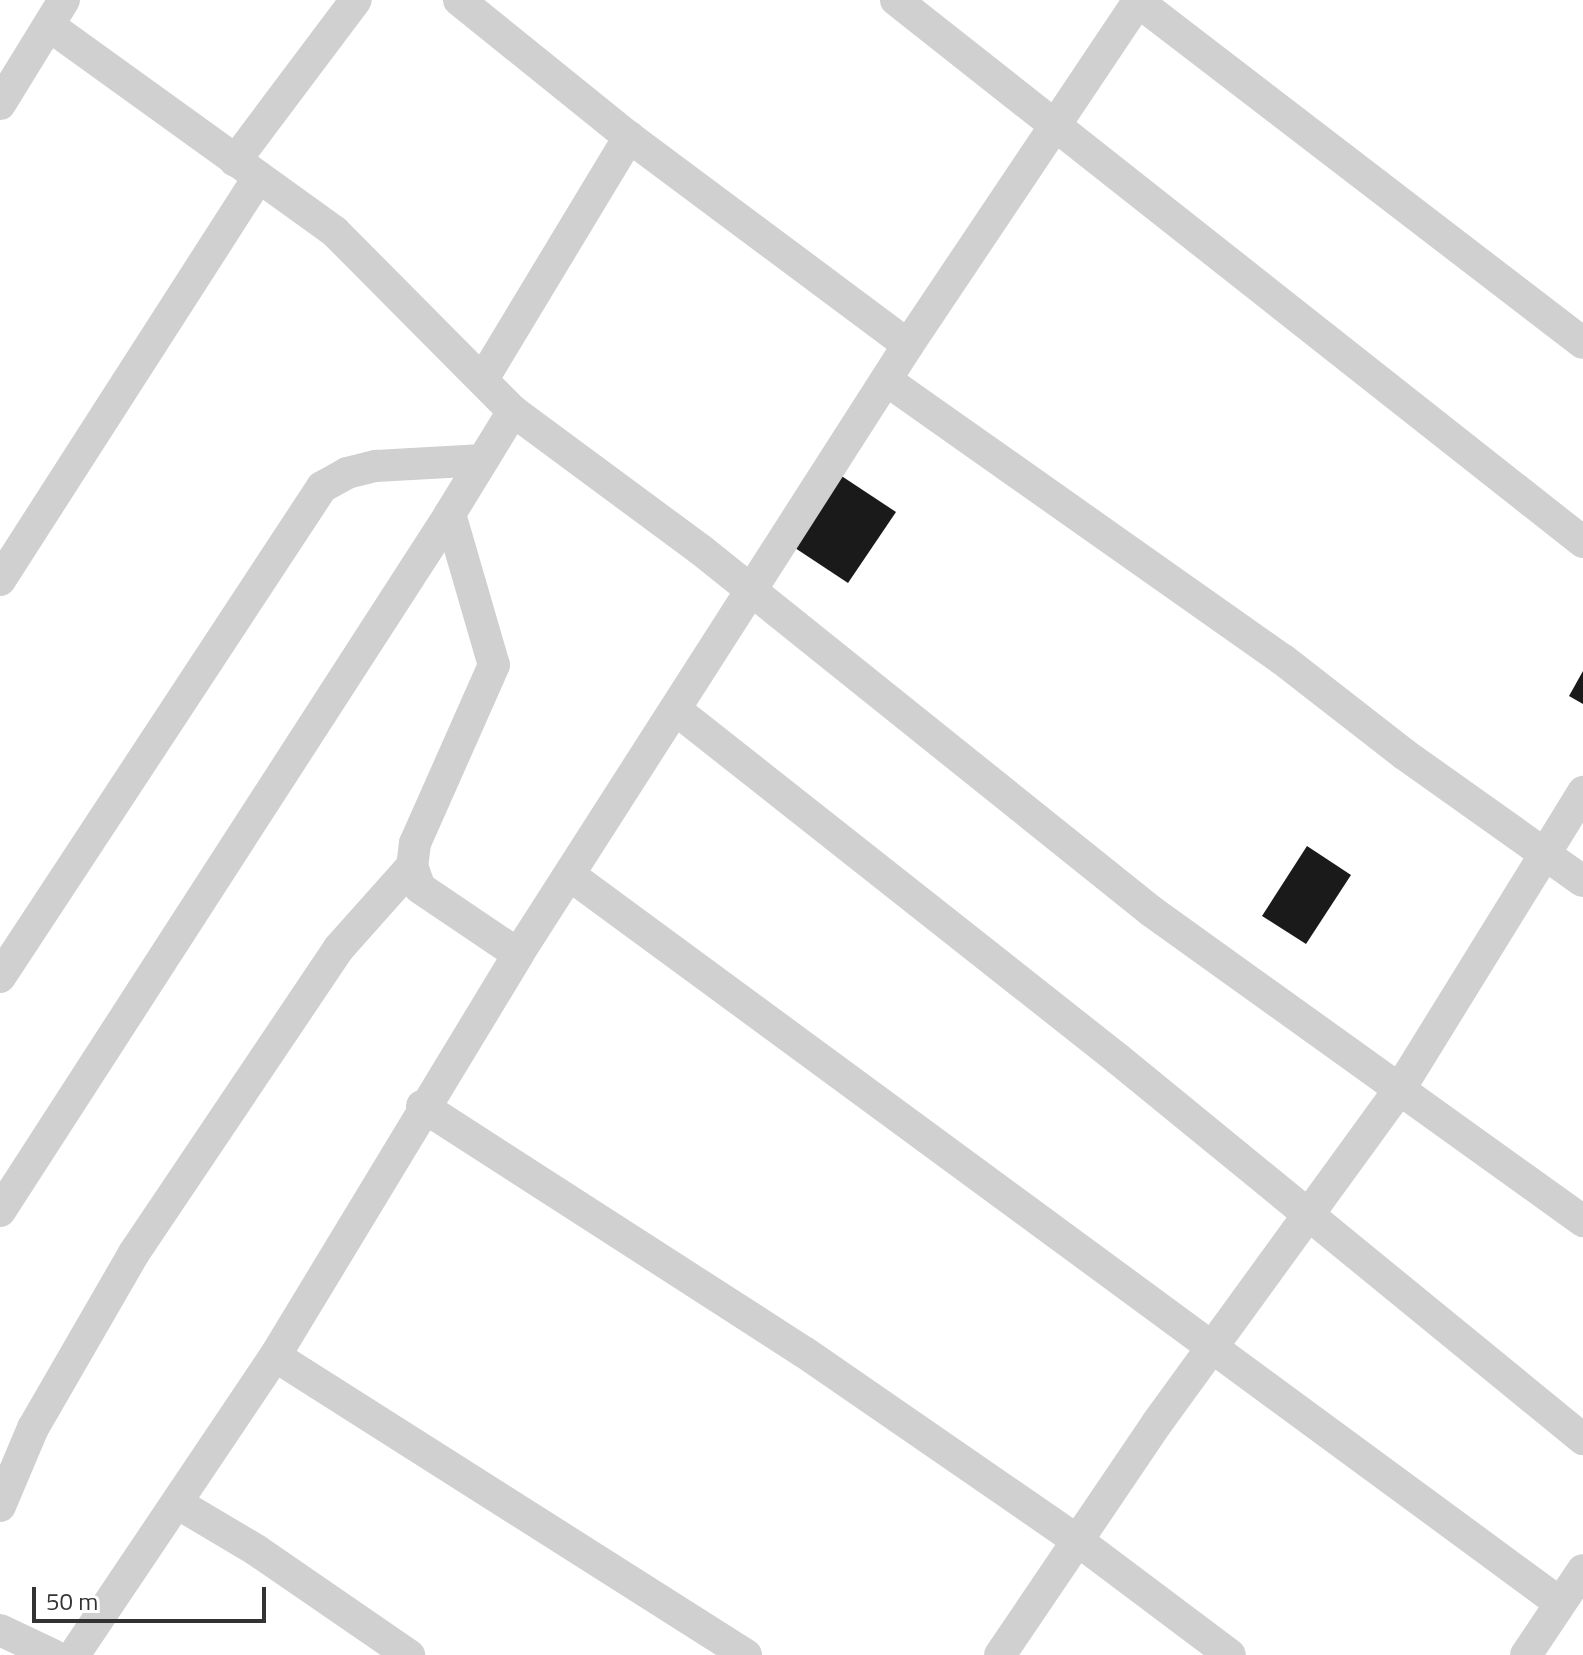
<!DOCTYPE html>
<html>
<head>
<meta charset="utf-8">
<style>
	body { margin:0 }
	#map { position:relative; width:1583px; height:1655px; overflow:hidden; background:#fff; font-family:"Titillium Web",sans-serif }
	div>[style] { position:absolute }
	.building>* { inset:0; background:#1a1a1a }
	.minor>* { height:32px; margin:-16px; padding:0 16px; transform-origin:16px; border-radius:16px; background:#d0d0d0 }
	span { translate:-50% -50%; white-space:nowrap; text-align:center; line-height:1.15; -webkit-text-stroke:8px #fff; paint-order:stroke }
	.scale { position:absolute; left:32px; top:1587px; width:234px; height:36px; box-sizing:border-box; border:4px solid #333; border-top:0; padding-left:10px; font-size:24px; line-height:28px; white-space:nowrap; color:#333; -webkit-text-stroke:6px #fff; paint-order:stroke }
</style>
</head>
<body>
<div id="map">
	<div class="building">
		<i style="clip-path:polygon(837px 473px,896px 512px,848px 583px,789px 544px)"></i>
		<i style="clip-path:polygon(1583px 671px,1583px 704px,1569px 696px)"></i>
		<i style="clip-path:polygon(1307px 846px,1351px 875px,1306px 944px,1262px 916px)"></i>
	</div>
	<div class="minor">
		<i style="left:459px;top:0;width:218px;rotate:38.9deg"></i>
		<i style="left:629px;top:137px;width:348px;rotate:36.7deg"></i>
		<i style="left:896px;top:0;width:875px;rotate:38.27deg"></i>
		<i style="left:1136px;top:0;width:563px;rotate:37.5deg"></i>
		<i style="left:51px;top:27px;width:350px;rotate:35.8deg"></i>
		<i style="left:335px;top:232px;width:252px;rotate:45.2deg"></i>
		<i style="left:513px;top:411px;width:234px;rotate:36.5deg"></i>
		<i style="left:701px;top:550px;width:577px;rotate:38.74deg"></i>
		<i style="left:1151px;top:911px;width:532px;rotate:35.66deg"></i>
		<i style="left:0;top:104px;width:122px;rotate:-58.4deg"></i>
		<i style="left:235px;top:161px;width:201px;rotate:-53.1deg"></i>
		<i style="left:483px;top:379px;width:283px;rotate:-58.9deg"></i>
		<i style="left:886px;top:380px;width:484px;rotate:35.2deg"></i>
		<i style="left:1282px;top:659px;width:155px;rotate:37.9deg"></i>
		<i style="left:1404px;top:754px;width:219px;rotate:35.4deg"></i>
		<i style="left:513px;top:411px;width:121px;rotate:121.5deg"></i>
		<i style="left:450px;top:514px;width:157px;rotate:73.8deg"></i>
		<i style="left:494px;top:665px;width:195px;rotate:113.9deg"></i>
		<i style="left:415px;top:843px;width:23px;rotate:97deg"></i>
		<i style="left:412px;top:866px;width:23px;rotate:70deg"></i>
		<i style="left:420px;top:888px;width:118px;rotate:34deg"></i>
		<i style="left:0;top:580px;width:479px;rotate:-57.3deg"></i>
		<i style="left:676px;top:710px;width:563px;rotate:38.29deg"></i>
		<i style="left:1118px;top:1059px;width:601px;rotate:39.26deg"></i>
		<i style="left:571px;top:876px;width:1227px;rotate:36.32deg"></i>
		<i style="left:0;top:977px;width:586px;rotate:-56.69deg"></i>
		<i style="left:322px;top:487px;width:29px;rotate:-29deg"></i>
		<i style="left:347px;top:473px;width:30px;rotate:-14deg"></i>
		<i style="left:376px;top:466px;width:107px;rotate:-3.2deg"></i>
		<i style="left:422px;top:1106px;width:454px;rotate:32.8deg"></i>
		<i style="left:804px;top:1352px;width:331px;rotate:34.6deg"></i>
		<i style="left:1077px;top:1540px;width:191px;rotate:36.9deg"></i>
		<i style="left:0;top:1211px;width:830px;rotate:-57.15deg"></i>
		<i style="left:275px;top:1356px;width:558px;rotate:32.41deg"></i>
		<i style="left:177px;top:1503px;width:92px;rotate:30.7deg"></i>
		<i style="left:256px;top:1550px;width:186px;rotate:34.5deg"></i>
		<i style="left:0;top:1506px;width:85px;rotate:-67.1deg"></i>
		<i style="left:33px;top:1428px;width:202px;rotate:-60deg"></i>
		<i style="left:134px;top:1253px;width:367px;rotate:-56.1deg"></i>
		<i style="left:339px;top:948px;width:110px;rotate:-48.3deg"></i>
		<i style="left:0;top:1630px;width:59px;rotate:25.3deg"></i>
		<i style="left:74px;top:1655px;width:360px;rotate:-56.1deg"></i>
		<i style="left:275px;top:1356px;width:470px;rotate:-58.8deg"></i>
		<i style="left:518px;top:954px;width:723px;rotate:-57.36deg"></i>
		<i style="left:908px;top:345px;width:415px;rotate:-56.2deg"></i>
		<i style="left:1000px;top:1655px;width:280px;rotate:-55.9deg"></i>
		<i style="left:1157px;top:1423px;width:415px;rotate:-54deg"></i>
		<i style="left:1401px;top:1087px;width:347px;rotate:-58.3deg"></i>
		<i style="left:1526px;top:1655px;width:102px;rotate:-56.2deg"></i>
	</div>
	<div class="scale">50 m</div>
</div>
</body>
</html>
